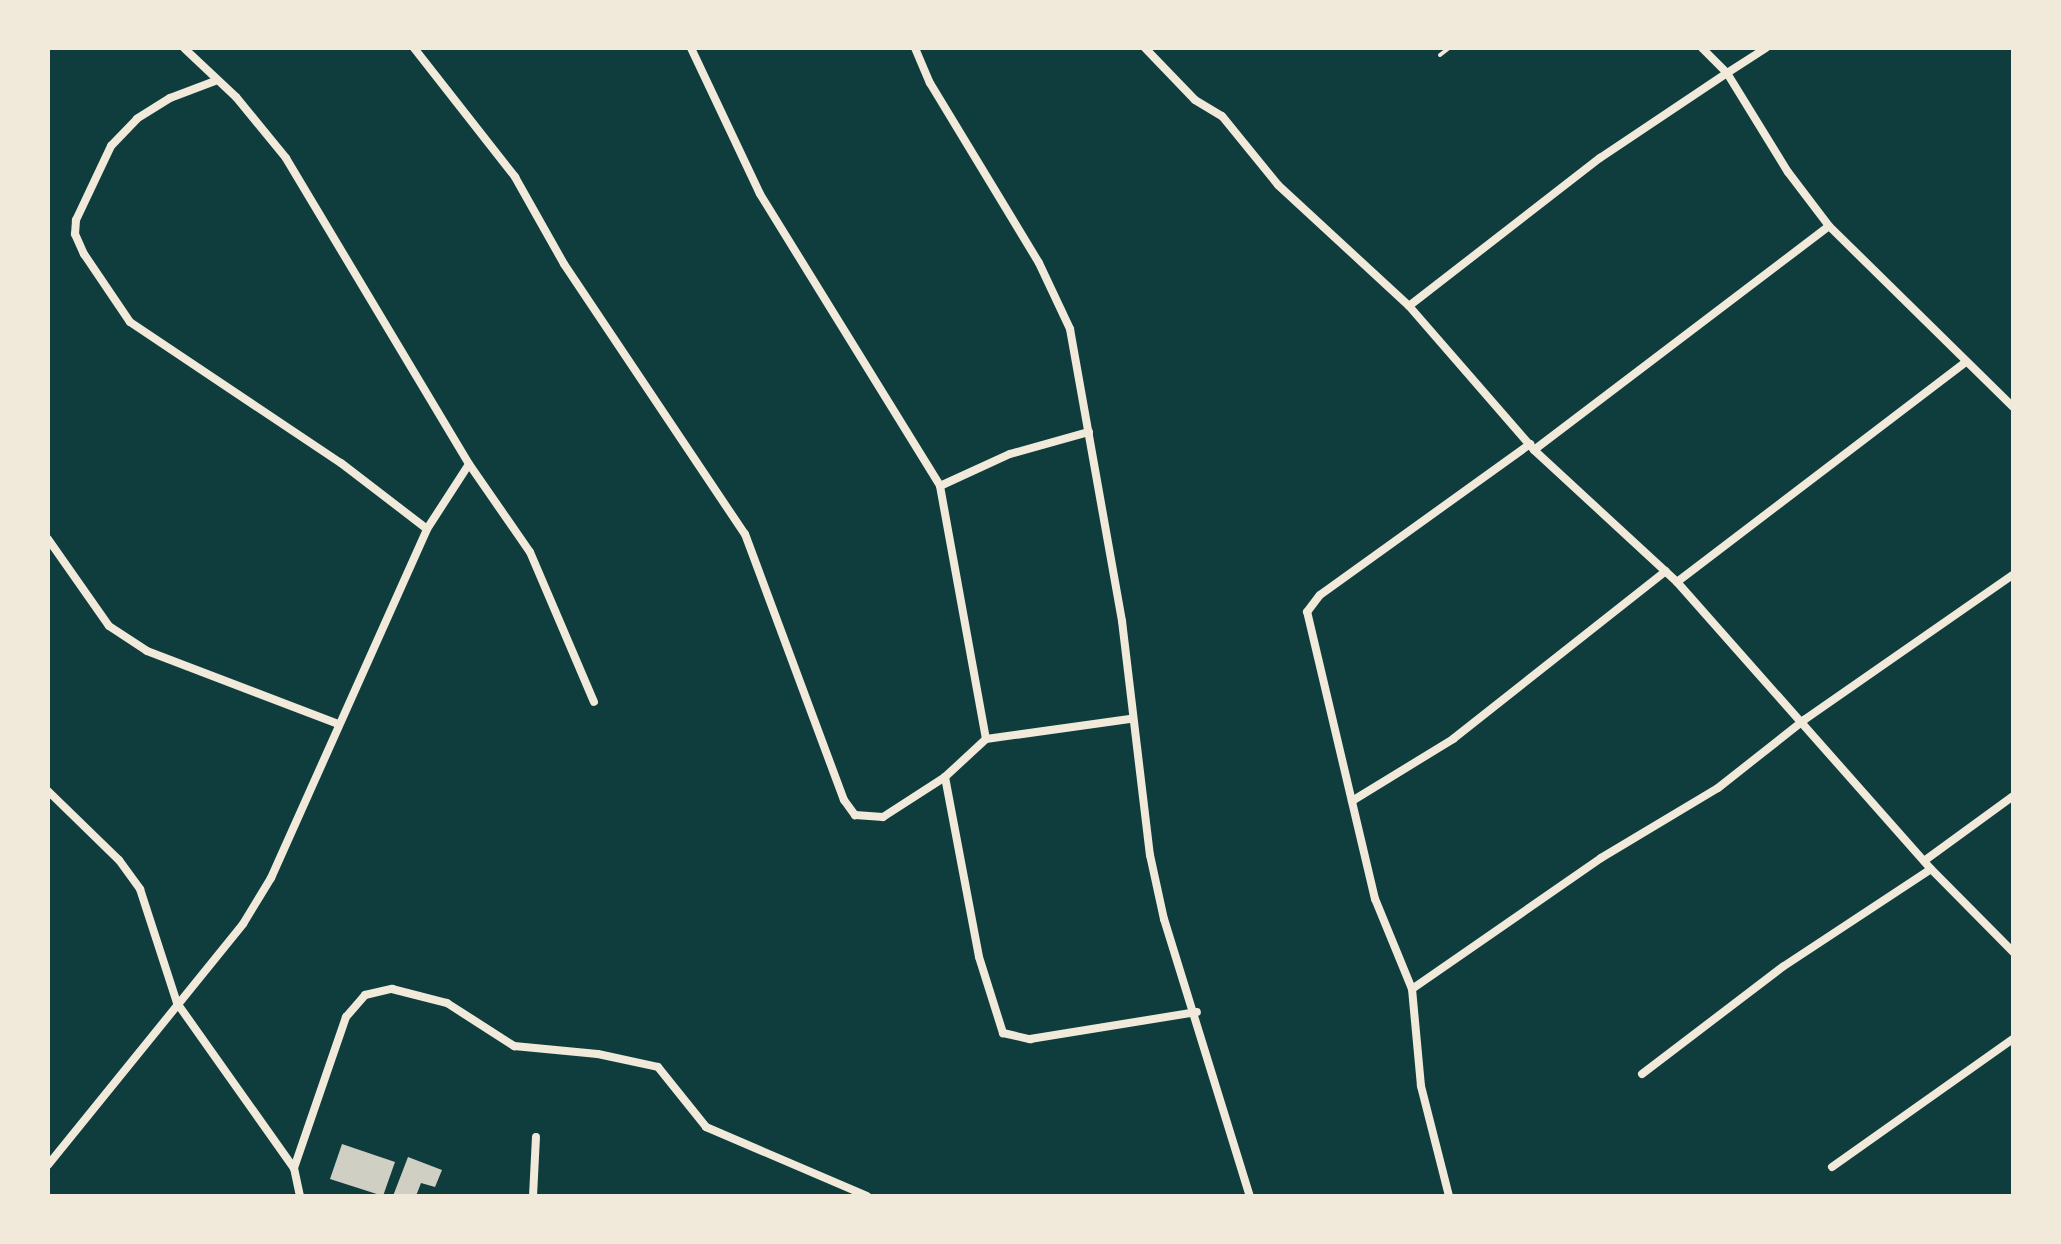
<!DOCTYPE html>
<html>
<head>
<meta charset="utf-8">
<style>
	body { margin:0 }
	#map { position:relative; width:2061px; height:1244px; overflow:hidden; background:#0f3d3e; font-family:"Fira Sans",sans-serif }
	div>[style] { position:absolute }
	.building>* { inset:0; background:#cfcfc3 }
	.service>* { height:4px; margin:-2px; padding:0 2px; transform-origin:2px; border-radius:2px; background:#f1e9da }
	.minor>* { height:8px; margin:-4px; padding:0 4px; transform-origin:4px; border-radius:4px; background:#f1e9da }
	span { translate:-50% -50%; white-space:nowrap; text-align:center; line-height:1.15; -webkit-text-stroke:8px #f1e9da; paint-order:stroke }
	.frame { position:absolute; inset:0; border:50px solid #f1e9da; pointer-events:none }
</style>
</head>
<body>
<div id="map">
	<div class="building">
		<i style="clip-path:polygon(342px 1144px,395px 1162px,383px 1196px,330px 1179px)"></i>
		<i style="clip-path:polygon(408px 1157px,442px 1170px,435px 1187px,421px 1183px,416px 1196px,393px 1196px)"></i>
	</div>
	<div class="service">
		<i style="left:1440px;top:55px;width:11px;rotate:-38deg"></i>
	</div>
	<div class="minor">
		<i style="left:414px;top:48px;width:164px;rotate:51.9deg"></i>
		<i style="left:515px;top:177px;width:100px;rotate:60.6deg"></i>
		<i style="left:564px;top:264px;width:325px;rotate:56.2deg"></i>
		<i style="left:745px;top:534px;width:284px;rotate:69.6deg"></i>
		<i style="left:844px;top:800px;width:19px;rotate:54deg"></i>
		<i style="left:855px;top:815px;width:28px;rotate:4deg"></i>
		<i style="left:883px;top:817px;width:74px;rotate:-32.8deg"></i>
		<i style="left:691px;top:48px;width:161px;rotate:64.7deg"></i>
		<i style="left:760px;top:194px;width:343px;rotate:58.3deg"></i>
		<i style="left:940px;top:486px;width:257px;rotate:79.7deg"></i>
		<i style="left:986px;top:739px;width:145px;rotate:-7.9deg"></i>
		<i style="left:915px;top:48px;width:38px;rotate:67deg"></i>
		<i style="left:930px;top:83px;width:210px;rotate:58.8deg"></i>
		<i style="left:1039px;top:263px;width:73px;rotate:64.8deg"></i>
		<i style="left:1070px;top:329px;width:297px;rotate:79.9deg"></i>
		<i style="left:1122px;top:621px;width:236px;rotate:83.2deg"></i>
		<i style="left:1150px;top:855px;width:66px;rotate:77.7deg"></i>
		<i style="left:1164px;top:919px;width:290px;rotate:72.8deg"></i>
		<i style="left:1145px;top:48px;width:72px;rotate:46.1deg"></i>
		<i style="left:1195px;top:100px;width:31px;rotate:31deg"></i>
		<i style="left:1222px;top:116px;width:89px;rotate:50.9deg"></i>
		<i style="left:1278px;top:185px;width:178px;rotate:42.7deg"></i>
		<i style="left:1409px;top:306px;width:191px;rotate:49deg"></i>
		<i style="left:1534px;top:450px;width:195px;rotate:42.7deg"></i>
		<i style="left:1677px;top:582px;width:383px;rotate:48.5deg"></i>
		<i style="left:1931px;top:869px;width:117px;rotate:45.3deg"></i>
		<i style="left:1766px;top:48px;width:46px;rotate:147.3deg"></i>
		<i style="left:1727px;top:73px;width:116px;rotate:58.4deg"></i>
		<i style="left:1788px;top:172px;width:68px;rotate:52.8deg"></i>
		<i style="left:1829px;top:226px;width:258px;rotate:44.5deg"></i>
		<i style="left:215px;top:81px;width:48px;rotate:159.3deg"></i>
		<i style="left:170px;top:98px;width:39px;rotate:148deg"></i>
		<i style="left:137px;top:119px;width:37px;rotate:134deg"></i>
		<i style="left:111px;top:146px;width:82px;rotate:115.3deg"></i>
		<i style="left:76px;top:220px;width:14px;rotate:94deg"></i>
		<i style="left:75px;top:234px;width:22px;rotate:66deg"></i>
		<i style="left:84px;top:254px;width:82px;rotate:55.9deg"></i>
		<i style="left:130px;top:322px;width:254px;rotate:33.8deg"></i>
		<i style="left:341px;top:463px;width:108px;rotate:37.5deg"></i>
		<i style="left:1409px;top:306px;width:242px;rotate:-37.8deg"></i>
		<i style="left:1600px;top:158px;width:153px;rotate:-33.8deg"></i>
		<i style="left:1727px;top:73px;width:35px;rotate:-135deg"></i>
		<i style="left:1534px;top:450px;width:370px;rotate:-37.2deg"></i>
		<i style="left:469px;top:464px;width:107px;rotate:55.3deg"></i>
		<i style="left:530px;top:552px;width:163px;rotate:66.9deg"></i>
		<i style="left:940px;top:486px;width:77px;rotate:-24.6deg"></i>
		<i style="left:1010px;top:454px;width:82px;rotate:-15.6deg"></i>
		<i style="left:48px;top:539px;width:106px;rotate:55deg"></i>
		<i style="left:109px;top:626px;width:45px;rotate:33.3deg"></i>
		<i style="left:147px;top:651px;width:204px;rotate:20.9deg"></i>
		<i style="left:1677px;top:582px;width:363px;rotate:-37.3deg"></i>
		<i style="left:986px;top:739px;width:56px;rotate:137.2deg"></i>
		<i style="left:945px;top:777px;width:183px;rotate:79.3deg"></i>
		<i style="left:979px;top:957px;width:80px;rotate:72.5deg"></i>
		<i style="left:1003px;top:1033px;width:28px;rotate:13deg"></i>
		<i style="left:1030px;top:1039px;width:169px;rotate:-9.2deg"></i>
		<i style="left:48px;top:791px;width:99px;rotate:44.2deg"></i>
		<i style="left:119px;top:860px;width:36px;rotate:54deg"></i>
		<i style="left:140px;top:889px;width:120px;rotate:72deg"></i>
		<i style="left:177px;top:1003px;width:202px;rotate:54.7deg"></i>
		<i style="left:294px;top:1168px;width:29px;rotate:78deg"></i>
		<i style="left:1352px;top:801px;width:119px;rotate:-31.5deg"></i>
		<i style="left:1453px;top:739px;width:271px;rotate:-38.3deg"></i>
		<i style="left:1924px;top:861px;width:110px;rotate:-36.1deg"></i>
		<i style="left:1412px;top:989px;width:230px;rotate:-34.7deg"></i>
		<i style="left:1601px;top:858px;width:136px;rotate:-30.9deg"></i>
		<i style="left:1718px;top:788px;width:110px;rotate:-38.3deg"></i>
		<i style="left:1804px;top:720px;width:254px;rotate:-34.8deg"></i>
		<i style="left:1642px;top:1074px;width:178px;rotate:-37.3deg"></i>
		<i style="left:1784px;top:966px;width:176px;rotate:-33.4deg"></i>
		<i style="left:48px;top:1165px;width:310px;rotate:-51deg"></i>
		<i style="left:243px;top:924px;width:54px;rotate:-58.7deg"></i>
		<i style="left:271px;top:878px;width:382px;rotate:-65.9deg"></i>
		<i style="left:427px;top:529px;width:77px;rotate:-57.1deg"></i>
		<i style="left:469px;top:464px;width:357px;rotate:-120.9deg"></i>
		<i style="left:286px;top:158px;width:79px;rotate:-129.3deg"></i>
		<i style="left:236px;top:97px;width:71px;rotate:-136.7deg"></i>
		<i style="left:1832px;top:1167px;width:222px;rotate:-35.3deg"></i>
		<i style="left:294px;top:1168px;width:160px;rotate:-71deg"></i>
		<i style="left:346px;top:1017px;width:29px;rotate:-49deg"></i>
		<i style="left:365px;top:995px;width:28px;rotate:-13deg"></i>
		<i style="left:392px;top:989px;width:57px;rotate:14.3deg"></i>
		<i style="left:447px;top:1003px;width:80px;rotate:32.7deg"></i>
		<i style="left:514px;top:1046px;width:84px;rotate:5.4deg"></i>
		<i style="left:598px;top:1054px;width:61px;rotate:12.2deg"></i>
		<i style="left:658px;top:1067px;width:77px;rotate:51.3deg"></i>
		<i style="left:706px;top:1127px;width:175px;rotate:23.2deg"></i>
		<i style="left:533px;top:1196px;width:59px;rotate:-87.1deg"></i>
		<i style="left:1449px;top:1196px;width:114px;rotate:-104.3deg"></i>
		<i style="left:1421px;top:1086px;width:97px;rotate:-95.3deg"></i>
		<i style="left:1412px;top:989px;width:97px;rotate:-112.3deg"></i>
		<i style="left:1375px;top:899px;width:295px;rotate:-103.3deg"></i>
		<i style="left:1307px;top:612px;width:21px;rotate:-53deg"></i>
		<i style="left:1320px;top:595px;width:259px;rotate:-35.7deg"></i>
	</div>
	<div class="frame"></div>
</div>
</body>
</html>
